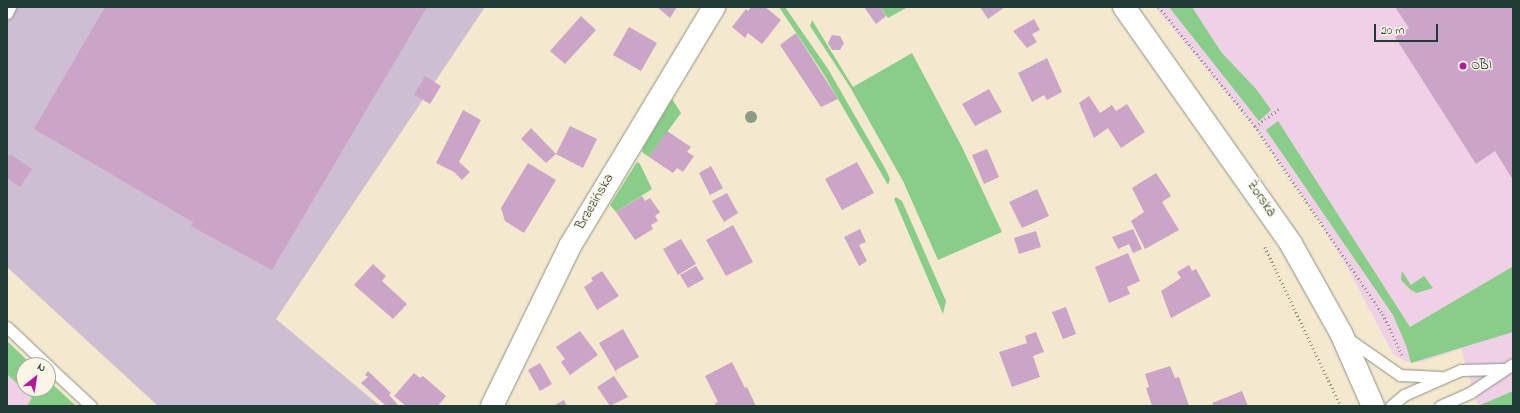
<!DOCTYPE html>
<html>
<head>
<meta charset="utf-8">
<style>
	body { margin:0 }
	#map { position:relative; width:1520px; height:413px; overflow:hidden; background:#f4e9cf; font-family:"Indie Flower",sans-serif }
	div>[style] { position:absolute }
	.built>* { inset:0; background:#efd0e6 }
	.industrial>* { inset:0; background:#cdbed2 }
	.green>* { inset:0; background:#88ce89 }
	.building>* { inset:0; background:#caa5c8 }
	.path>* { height:2.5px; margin-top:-1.25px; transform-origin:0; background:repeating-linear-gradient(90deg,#8a9382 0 1px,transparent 0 4px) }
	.roads { filter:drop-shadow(0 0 1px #8a9382) drop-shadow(0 0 1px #8a9382) }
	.lane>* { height:11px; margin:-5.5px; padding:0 5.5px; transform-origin:5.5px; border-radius:5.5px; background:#fff }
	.street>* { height:22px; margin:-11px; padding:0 11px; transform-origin:11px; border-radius:11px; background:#fff }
	.secondary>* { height:22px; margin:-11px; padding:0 11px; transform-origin:11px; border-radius:11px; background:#fff }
	.trees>* { width:12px; height:12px; margin:-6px; border-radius:50%; background:#8a9a83 }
	.dots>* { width:11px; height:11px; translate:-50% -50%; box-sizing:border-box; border:2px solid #fcf5e5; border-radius:50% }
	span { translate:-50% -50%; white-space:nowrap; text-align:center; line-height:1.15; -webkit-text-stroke:3px #fcf5e5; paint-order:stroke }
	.poi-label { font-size:14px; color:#1f3d34 }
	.left { translate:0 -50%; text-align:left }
	.street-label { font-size:14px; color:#1f3d34 }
	.frame { position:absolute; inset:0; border:8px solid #1f3d34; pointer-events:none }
	.north { position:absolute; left:16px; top:357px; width:40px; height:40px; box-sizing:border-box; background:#fcf5e5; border:1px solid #a4ab9e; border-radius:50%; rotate:30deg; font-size:11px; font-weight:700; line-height:16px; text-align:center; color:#1f3d34 }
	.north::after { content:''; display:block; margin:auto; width:14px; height:18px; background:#b5179e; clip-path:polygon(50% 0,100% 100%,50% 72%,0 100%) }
	.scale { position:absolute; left:1374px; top:24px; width:64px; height:18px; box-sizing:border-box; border:2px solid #1f3d34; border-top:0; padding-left:5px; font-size:12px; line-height:14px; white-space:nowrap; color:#1f3d34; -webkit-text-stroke:3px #fcf5e5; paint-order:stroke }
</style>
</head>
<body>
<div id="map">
	<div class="built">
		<i style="clip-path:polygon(1155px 7px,1513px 7px,1513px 406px,1478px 406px,1461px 349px,1422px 362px,1407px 362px,1393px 354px,1347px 267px,1323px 226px,1254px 126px)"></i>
		<i style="clip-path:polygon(7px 364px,24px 389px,51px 406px,7px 406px)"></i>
	</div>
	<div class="industrial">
		<i style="clip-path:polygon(7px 7px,485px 7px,276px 319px,380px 406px,158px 406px,7px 267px)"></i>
	</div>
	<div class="green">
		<i style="clip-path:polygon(779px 7px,785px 7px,828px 69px,886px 170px,890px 179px,888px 185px,823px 73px)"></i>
		<i style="clip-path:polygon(880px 7px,908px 7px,888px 18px)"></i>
		<i style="clip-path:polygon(1169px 7px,1192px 7px,1221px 52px,1257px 90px,1271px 110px,1259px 121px)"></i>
		<i style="clip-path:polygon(812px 20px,853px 87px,912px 53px,962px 147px,1002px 232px,938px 260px,903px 181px,850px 87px,810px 26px)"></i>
		<i style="clip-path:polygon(672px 99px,681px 113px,649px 157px,642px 152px,643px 148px)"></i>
		<i style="clip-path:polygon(1278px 121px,1410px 327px,1512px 267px,1513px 332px,1411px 363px,1406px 345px,1393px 315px,1266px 130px)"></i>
		<i style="clip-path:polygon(637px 162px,640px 164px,652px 189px,616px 212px,610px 205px)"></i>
		<i style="clip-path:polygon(896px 197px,902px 201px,946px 301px,943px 314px,894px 199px)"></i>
		<i style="clip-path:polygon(1402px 271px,1411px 285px,1424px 276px,1433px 288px,1417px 293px,1411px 290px,1401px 280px)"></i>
		<i style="clip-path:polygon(7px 341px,32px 365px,24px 365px,24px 389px,48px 389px,48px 380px,76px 406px,27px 406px,32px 398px,7px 374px)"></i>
		<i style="clip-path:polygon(1513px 391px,1513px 406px,1478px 406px)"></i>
	</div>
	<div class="building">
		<i style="clip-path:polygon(105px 7px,427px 7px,272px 270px,191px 226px,193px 222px,34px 129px)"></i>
		<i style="clip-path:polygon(657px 7px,677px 7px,670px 18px)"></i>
		<i style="clip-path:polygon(751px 7px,765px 7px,781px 20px,762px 44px,748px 33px,745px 38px,732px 27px,746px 9px,748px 11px)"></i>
		<i style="clip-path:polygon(864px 7px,880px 7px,886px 16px,876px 24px)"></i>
		<i style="clip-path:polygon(980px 7px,1005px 7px,988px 19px)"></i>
		<i style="clip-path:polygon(1395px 7px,1513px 7px,1513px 180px,1495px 151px,1476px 164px,1395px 37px,1409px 28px)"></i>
		<i style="clip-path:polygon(581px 16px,596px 30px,565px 64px,550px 51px)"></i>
		<i style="clip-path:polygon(1034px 19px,1040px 30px,1032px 34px,1037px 42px,1027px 48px,1013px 31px)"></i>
		<i style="clip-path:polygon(629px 27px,657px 43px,641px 71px,613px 55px)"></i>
		<i style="clip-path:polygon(796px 33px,838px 99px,821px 107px,780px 45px)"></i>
		<i style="clip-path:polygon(832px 35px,840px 36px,844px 43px,840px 50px,832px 50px,828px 43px)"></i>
		<i style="clip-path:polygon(1047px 58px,1062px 92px,1047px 100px,1044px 95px,1032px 102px,1018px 73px)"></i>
		<i style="clip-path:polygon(425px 76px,441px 86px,430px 104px,414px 95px)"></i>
		<i style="clip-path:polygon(989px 89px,1002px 112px,975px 126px,962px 104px)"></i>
		<i style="clip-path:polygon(1089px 96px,1100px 113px,1112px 105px,1116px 111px,1127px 104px,1145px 132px,1121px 148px,1108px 128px,1094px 138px,1079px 103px)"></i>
		<i style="clip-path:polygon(463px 110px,481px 120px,459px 162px,470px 172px,462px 180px,454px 172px,436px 163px)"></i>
		<i style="clip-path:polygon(570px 126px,597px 139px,583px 168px,556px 154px,546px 163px,521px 139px,531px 128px,556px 154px)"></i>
		<i style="clip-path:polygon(667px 131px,691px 147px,687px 152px,694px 156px,683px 172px,677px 168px,673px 173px,649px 157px)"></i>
		<i style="clip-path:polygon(987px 149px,999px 177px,984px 184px,972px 155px)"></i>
		<i style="clip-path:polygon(10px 154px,32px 169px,20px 187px,7px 178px,7px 159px)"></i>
		<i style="clip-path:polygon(857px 162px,874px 193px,842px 210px,825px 179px)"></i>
		<i style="clip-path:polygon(528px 163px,556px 180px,524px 233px,505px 221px,501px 208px)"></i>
		<i style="clip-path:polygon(711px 166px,723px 188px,710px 195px,699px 173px)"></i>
		<i style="clip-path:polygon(1156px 173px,1171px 196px,1162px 202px,1179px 230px,1145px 249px,1131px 221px,1144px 212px,1132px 188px)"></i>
		<i style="clip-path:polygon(1037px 189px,1049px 216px,1022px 228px,1009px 202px)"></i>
		<i style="clip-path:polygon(727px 193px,738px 213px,724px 222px,712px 201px)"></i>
		<i style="clip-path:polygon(642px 196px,645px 201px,650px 198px,660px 212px,655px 216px,658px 221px,651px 225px,653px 229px,635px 240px,616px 212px)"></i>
		<i style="clip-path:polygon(733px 225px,753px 262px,726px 276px,706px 240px)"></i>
		<i style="clip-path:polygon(860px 229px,866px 242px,859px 245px,867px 261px,859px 266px,844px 237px)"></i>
		<i style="clip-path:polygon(1133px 229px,1142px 249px,1133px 253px,1129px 244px,1118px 249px,1112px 237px)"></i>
		<i style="clip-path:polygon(1036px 231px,1041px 247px,1019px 254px,1014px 238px)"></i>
		<i style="clip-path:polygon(681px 239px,696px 264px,678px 275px,663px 249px)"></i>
		<i style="clip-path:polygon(1128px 253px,1140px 281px,1127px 287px,1130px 294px,1109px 303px,1095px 267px)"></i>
		<i style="clip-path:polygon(373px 264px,386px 276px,382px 281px,407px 304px,393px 319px,354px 285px)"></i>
		<i style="clip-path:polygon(1189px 265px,1192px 271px,1196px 269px,1211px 296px,1171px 318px,1161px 291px,1181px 278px,1177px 272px)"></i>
		<i style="clip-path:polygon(696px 266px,704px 279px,688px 288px,680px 275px)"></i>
		<i style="clip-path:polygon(602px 271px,619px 296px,597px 310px,584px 287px,593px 281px,591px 278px)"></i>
		<i style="clip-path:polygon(1066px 307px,1076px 334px,1063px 339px,1052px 312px)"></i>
		<i style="clip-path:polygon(623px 329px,639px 357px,616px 370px,617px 374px,599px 343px)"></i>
		<i style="clip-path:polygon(580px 331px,598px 355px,570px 375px,561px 362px,565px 359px,556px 347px)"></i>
		<i style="clip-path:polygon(1036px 332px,1044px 352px,1033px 356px,1040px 377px,1012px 387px,999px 352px,1027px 343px,1025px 336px)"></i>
		<i style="clip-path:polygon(732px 362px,745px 388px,747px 387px,756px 406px,716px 406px,715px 403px,718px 402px,705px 376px)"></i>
		<i style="clip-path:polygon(540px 363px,552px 384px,540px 391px,528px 370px)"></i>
		<i style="clip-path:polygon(1170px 366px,1175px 378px,1179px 377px,1189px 406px,1152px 406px,1146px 388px,1149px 387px,1145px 374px)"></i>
		<i style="clip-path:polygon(368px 371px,391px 393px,389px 395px,399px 406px,386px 406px,361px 383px,368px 377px,365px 375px)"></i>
		<i style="clip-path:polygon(414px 373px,420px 378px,423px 376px,446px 396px,438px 406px,406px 406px,394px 396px)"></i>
		<i style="clip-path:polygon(614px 376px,628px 397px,610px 406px,597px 387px)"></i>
		<i style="clip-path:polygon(1242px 391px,1248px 406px,1214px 406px,1212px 403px)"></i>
		<i style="clip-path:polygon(564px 400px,567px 406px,553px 406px)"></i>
	</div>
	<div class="path">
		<i style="left:1159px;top:7px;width:153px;rotate:51.1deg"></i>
		<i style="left:1255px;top:126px;width:227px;rotate:55.8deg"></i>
		<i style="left:1383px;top:314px;width:47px;rotate:65.1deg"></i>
		<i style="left:1255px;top:126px;width:29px;rotate:-35deg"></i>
		<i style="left:1265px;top:247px;width:176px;rotate:64.5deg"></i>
	</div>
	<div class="roads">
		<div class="lane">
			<i style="left:7px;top:13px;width:7px;rotate:-63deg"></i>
			<i style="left:7px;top:327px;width:55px;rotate:43.5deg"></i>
			<i style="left:1347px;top:338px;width:65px;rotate:34.9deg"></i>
			<i style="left:1400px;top:375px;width:40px;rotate:2.9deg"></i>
			<i style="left:48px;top:366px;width:59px;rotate:42.9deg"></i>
			<i style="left:1391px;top:406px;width:17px;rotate:-40deg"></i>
			<i style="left:1404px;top:395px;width:62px;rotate:-23.7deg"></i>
			<i style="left:1461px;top:370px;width:42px;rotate:-1.4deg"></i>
			<i style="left:1440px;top:406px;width:34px;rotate:-24deg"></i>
			<i style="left:1471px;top:392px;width:50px;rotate:-33.7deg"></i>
		</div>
		<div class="street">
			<i style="left:492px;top:406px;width:178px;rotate:-64deg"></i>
			<i style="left:570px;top:246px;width:279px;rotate:-58.9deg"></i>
		</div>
		<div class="secondary">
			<i style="left:1124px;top:7px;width:290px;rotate:54.8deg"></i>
			<i style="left:1291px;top:244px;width:102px;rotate:60.7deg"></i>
			<i style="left:1341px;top:333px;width:80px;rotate:66.3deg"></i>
		</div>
	</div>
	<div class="trees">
		<i style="left:751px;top:117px"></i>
	</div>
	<div class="dots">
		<i style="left:1463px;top:66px;background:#b5179e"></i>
	</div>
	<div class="poi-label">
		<span class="left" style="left:1471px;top:66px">OBI</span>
	</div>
	<div class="street-label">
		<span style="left:1261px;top:199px;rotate:56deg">Żorska</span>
		<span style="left:595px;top:202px;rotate:-60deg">Brzezińska</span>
	</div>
	<div class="frame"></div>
	<div class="north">N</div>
	<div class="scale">20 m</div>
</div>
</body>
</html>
